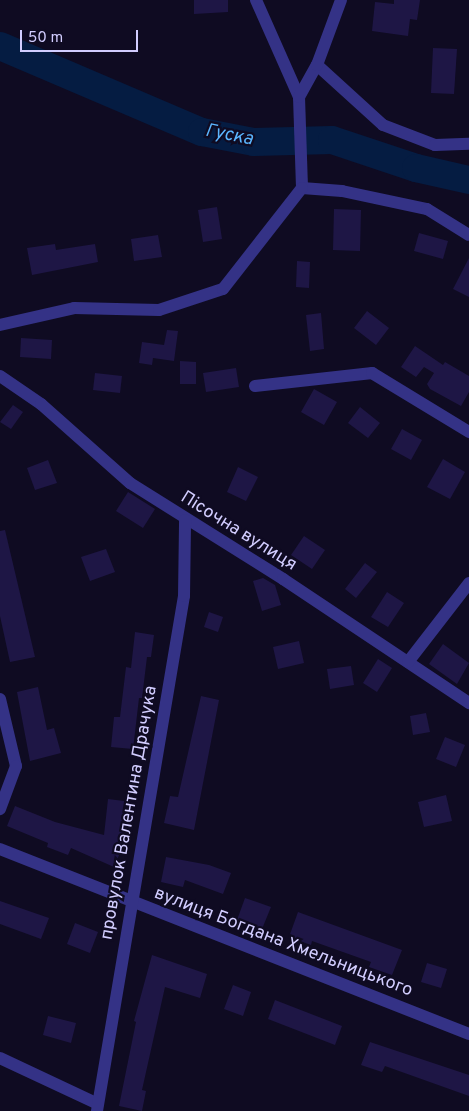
<!DOCTYPE html>
<html>
<head>
<meta charset="utf-8">
<style>
	body { margin:0 }
	#map { position:relative; width:469px; height:1111px; overflow:hidden; background:#0f0b22; font-family:Overpass,sans-serif }
	div>[style] { position:absolute }
	.river>* { height:28px; margin:-14px; padding:0 14px; transform-origin:14px; border-radius:14px; background:#051c42 }
	.building>* { inset:0; background:#1e1645 }
	.street>* { height:12px; margin:-6px; padding:0 6px; transform-origin:6px; border-radius:6px; background:#343286 }
	span { translate:-50% -50%; white-space:nowrap; text-align:center; line-height:1.15; -webkit-text-stroke:4.5px #0f0b22; paint-order:stroke }
	.street-label { font-size:18px; color:#d2cdff }
	.water-label { font-size:19px; color:#5bb6ff; font-style:italic }
	.scale { position:absolute; left:20px; top:30px; width:118px; height:22px; box-sizing:border-box; border:2px solid #d2cdff; border-top:0; padding-left:6px; font-size:15px; line-height:18px; white-space:nowrap; color:#d2cdff; -webkit-text-stroke:4px #0f0b22; paint-order:stroke }
</style>
</head>
<body>
<div id="map">
	<div class="river">
		<i style="left:0;top:46px;width:220px;rotate:23.1deg"></i>
		<i style="left:202px;top:132px;width:53px;rotate:10.9deg"></i>
		<i style="left:254px;top:142px;width:78px;rotate:-1.5deg"></i>
		<i style="left:332px;top:140px;width:89px;rotate:18.4deg"></i>
		<i style="left:416px;top:168px;width:54px;rotate:12.8deg"></i>
	</div>
	<div class="building">
		<i style="clip-path:polygon(194px 0,228px 0,228px 12px,194px 14px)"></i>
		<i style="clip-path:polygon(394px 0,420px 0,417px 20px,410px 19px,408px 36px,372px 31px,375px 2px,394px 4px)"></i>
		<i style="clip-path:polygon(433px 48px,457px 49px,454px 94px,431px 93px)"></i>
		<i style="clip-path:polygon(217px 207px,222px 239px,203px 242px,198px 210px)"></i>
		<i style="clip-path:polygon(334px 209px,361px 210px,360px 251px,333px 250px)"></i>
		<i style="clip-path:polygon(419px 233px,448px 241px,443px 259px,414px 251px)"></i>
		<i style="clip-path:polygon(158px 235px,162px 257px,134px 261px,131px 239px)"></i>
		<i style="clip-path:polygon(55px 244px,56px 250px,95px 244px,98px 262px,32px 275px,27px 248px)"></i>
		<i style="clip-path:polygon(469px 258px,469px 297px,453px 289px)"></i>
		<i style="clip-path:polygon(297px 261px,310px 262px,309px 288px,296px 287px)"></i>
		<i style="clip-path:polygon(367px 311px,389px 328px,376px 345px,354px 328px)"></i>
		<i style="clip-path:polygon(321px 313px,324px 349px,310px 351px,306px 315px)"></i>
		<i style="clip-path:polygon(167px 330px,178px 331px,174px 361px,153px 358px,152px 365px,139px 363px,142px 342px,164px 345px)"></i>
		<i style="clip-path:polygon(21px 338px,52px 340px,51px 359px,20px 357px)"></i>
		<i style="clip-path:polygon(415px 346px,443px 365px,445px 362px,469px 376px,469px 392px,461px 406px,430px 389px,427px 384px,434px 373px,424px 367px,416px 377px,401px 367px)"></i>
		<i style="clip-path:polygon(180px 361px,196px 362px,196px 384px,180px 384px)"></i>
		<i style="clip-path:polygon(236px 368px,239px 387px,206px 392px,203px 373px)"></i>
		<i style="clip-path:polygon(95px 373px,122px 376px,120px 393px,93px 390px)"></i>
		<i style="clip-path:polygon(314px 389px,337px 402px,324px 425px,301px 412px)"></i>
		<i style="clip-path:polygon(13px 405px,23px 412px,11px 429px,0 422px)"></i>
		<i style="clip-path:polygon(360px 407px,380px 423px,368px 438px,348px 423px)"></i>
		<i style="clip-path:polygon(402px 429px,422px 440px,411px 460px,391px 449px)"></i>
		<i style="clip-path:polygon(443px 459px,465px 472px,450px 499px,427px 487px)"></i>
		<i style="clip-path:polygon(48px 460px,57px 483px,35px 490px,27px 468px)"></i>
		<i style="clip-path:polygon(238px 467px,258px 477px,246px 501px,227px 492px)"></i>
		<i style="clip-path:polygon(128px 492px,155px 509px,143px 528px,116px 511px)"></i>
		<i style="clip-path:polygon(5px 530px,35px 657px,10px 662px,0 616px,0 531px)"></i>
		<i style="clip-path:polygon(304px 536px,325px 550px,312px 569px,291px 555px)"></i>
		<i style="clip-path:polygon(106px 549px,115px 572px,90px 581px,81px 557px)"></i>
		<i style="clip-path:polygon(365px 563px,377px 572px,356px 598px,345px 589px)"></i>
		<i style="clip-path:polygon(263px 578px,275px 585px,281px 605px,262px 611px,253px 581px)"></i>
		<i style="clip-path:polygon(387px 592px,404px 603px,388px 627px,371px 617px)"></i>
		<i style="clip-path:polygon(209px 612px,223px 617px,218px 632px,204px 627px)"></i>
		<i style="clip-path:polygon(135px 632px,154px 635px,151px 657px,147px 657px,142px 698px,139px 698px,133px 749px,111px 747px,114px 717px,120px 717px,126px 667px,131px 668px)"></i>
		<i style="clip-path:polygon(299px 641px,304px 663px,278px 669px,273px 647px)"></i>
		<i style="clip-path:polygon(443px 644px,469px 663px,457px 684px,429px 664px)"></i>
		<i style="clip-path:polygon(378px 659px,392px 668px,377px 692px,363px 683px)"></i>
		<i style="clip-path:polygon(351px 666px,354px 685px,330px 689px,327px 669px)"></i>
		<i style="clip-path:polygon(38px 687px,47px 730px,54px 728px,61px 753px,30px 761px,17px 692px)"></i>
		<i style="clip-path:polygon(201px 696px,219px 700px,194px 830px,164px 823px,170px 796px,178px 797px)"></i>
		<i style="clip-path:polygon(426px 713px,430px 732px,413px 735px,410px 716px)"></i>
		<i style="clip-path:polygon(445px 737px,465px 745px,456px 767px,436px 759px)"></i>
		<i style="clip-path:polygon(446px 795px,452px 821px,424px 827px,418px 802px)"></i>
		<i style="clip-path:polygon(108px 799px,132px 802px,128px 834px,114px 867px,71px 848px,68px 855px,47px 847px,48px 843px,7px 826px,15px 806px,55px 822px,104px 835px)"></i>
		<i style="clip-path:polygon(166px 857px,209px 865px,231px 873px,223px 894px,185px 880px,183px 887px,161px 882px)"></i>
		<i style="clip-path:polygon(245px 898px,271px 907px,262px 929px,237px 920px)"></i>
		<i style="clip-path:polygon(0 901px,49px 918px,41px 939px,0 924px)"></i>
		<i style="clip-path:polygon(298px 912px,402px 950px,392px 975px,369px 967px,371px 962px,312px 941px,311px 945px,289px 937px)"></i>
		<i style="clip-path:polygon(75px 923px,98px 932px,90px 953px,67px 944px)"></i>
		<i style="clip-path:polygon(152px 955px,207px 974px,200px 998px,165px 987px,142px 1090px,146px 1091px,142px 1111px,119px 1106px,136px 1022px,134px 1021px)"></i>
		<i style="clip-path:polygon(427px 963px,447px 969px,441px 988px,421px 982px)"></i>
		<i style="clip-path:polygon(233px 985px,251px 992px,243px 1016px,224px 1009px)"></i>
		<i style="clip-path:polygon(275px 1000px,342px 1026px,335px 1045px,268px 1019px)"></i>
		<i style="clip-path:polygon(48px 1016px,76px 1023px,71px 1043px,43px 1035px)"></i>
		<i style="clip-path:polygon(370px 1042px,469px 1075px,469px 1096px,385px 1066px,382px 1072px,361px 1065px)"></i>
	</div>
	<div class="street">
		<i style="left:256px;top:0;width:106px;rotate:66.1deg"></i>
		<i style="left:299px;top:97px;width:91px;rotate:88.1deg"></i>
		<i style="left:317px;top:65px;width:89px;rotate:42.3deg"></i>
		<i style="left:383px;top:125px;width:56px;rotate:21deg"></i>
		<i style="left:435px;top:145px;width:34px;rotate:-2deg"></i>
		<i style="left:299px;top:97px;width:37px;rotate:-61deg"></i>
		<i style="left:317px;top:65px;width:69px;rotate:-69.7deg"></i>
		<i style="left:302px;top:188px;width:40px;rotate:4.3deg"></i>
		<i style="left:342px;top:191px;width:87px;rotate:12deg"></i>
		<i style="left:427px;top:209px;width:49px;rotate:31.8deg"></i>
		<i style="left:0;top:325px;width:76px;rotate:-12.9deg"></i>
		<i style="left:74px;top:308px;width:85px;rotate:1.3deg"></i>
		<i style="left:159px;top:310px;width:67px;rotate:-18.2deg"></i>
		<i style="left:223px;top:289px;width:128px;rotate:-52deg"></i>
		<i style="left:0;top:376px;width:50px;rotate:34.3deg"></i>
		<i style="left:41px;top:404px;width:119px;rotate:41.6deg"></i>
		<i style="left:130px;top:483px;width:181px;rotate:32.1deg"></i>
		<i style="left:283px;top:579px;width:224px;rotate:33.7deg"></i>
		<i style="left:255px;top:386px;width:118px;rotate:-6.3deg"></i>
		<i style="left:372px;top:373px;width:114px;rotate:31.3deg"></i>
		<i style="left:408px;top:662px;width:100px;rotate:-52.3deg"></i>
		<i style="left:0;top:699px;width:69px;rotate:76.6deg"></i>
		<i style="left:16px;top:766px;width:46px;rotate:110.4deg"></i>
		<i style="left:0;top:849px;width:504px;rotate:21.53deg"></i>
		<i style="left:0;top:1058px;width:108px;rotate:25.1deg"></i>
		<i style="left:97px;top:1111px;width:522px;rotate:-80.41deg"></i>
		<i style="left:184px;top:596px;width:76px;rotate:-89.2deg"></i>
	</div>
	<div class="street-label">
		<span style="left:238px;top:532px;rotate:32deg">Пісочна вулиця</span>
		<span style="left:130px;top:813px;rotate:-80deg">провулок Валентина Драчука</span>
		<span style="left:283px;top:943px;rotate:21deg">вулиця Богдана Хмельницького</span>
	</div>
	<div class="water-label">
		<span style="left:229px;top:136px;rotate:11deg">Гуска</span>
	</div>
	<div class="scale">50 m</div>
</div>
</body>
</html>
